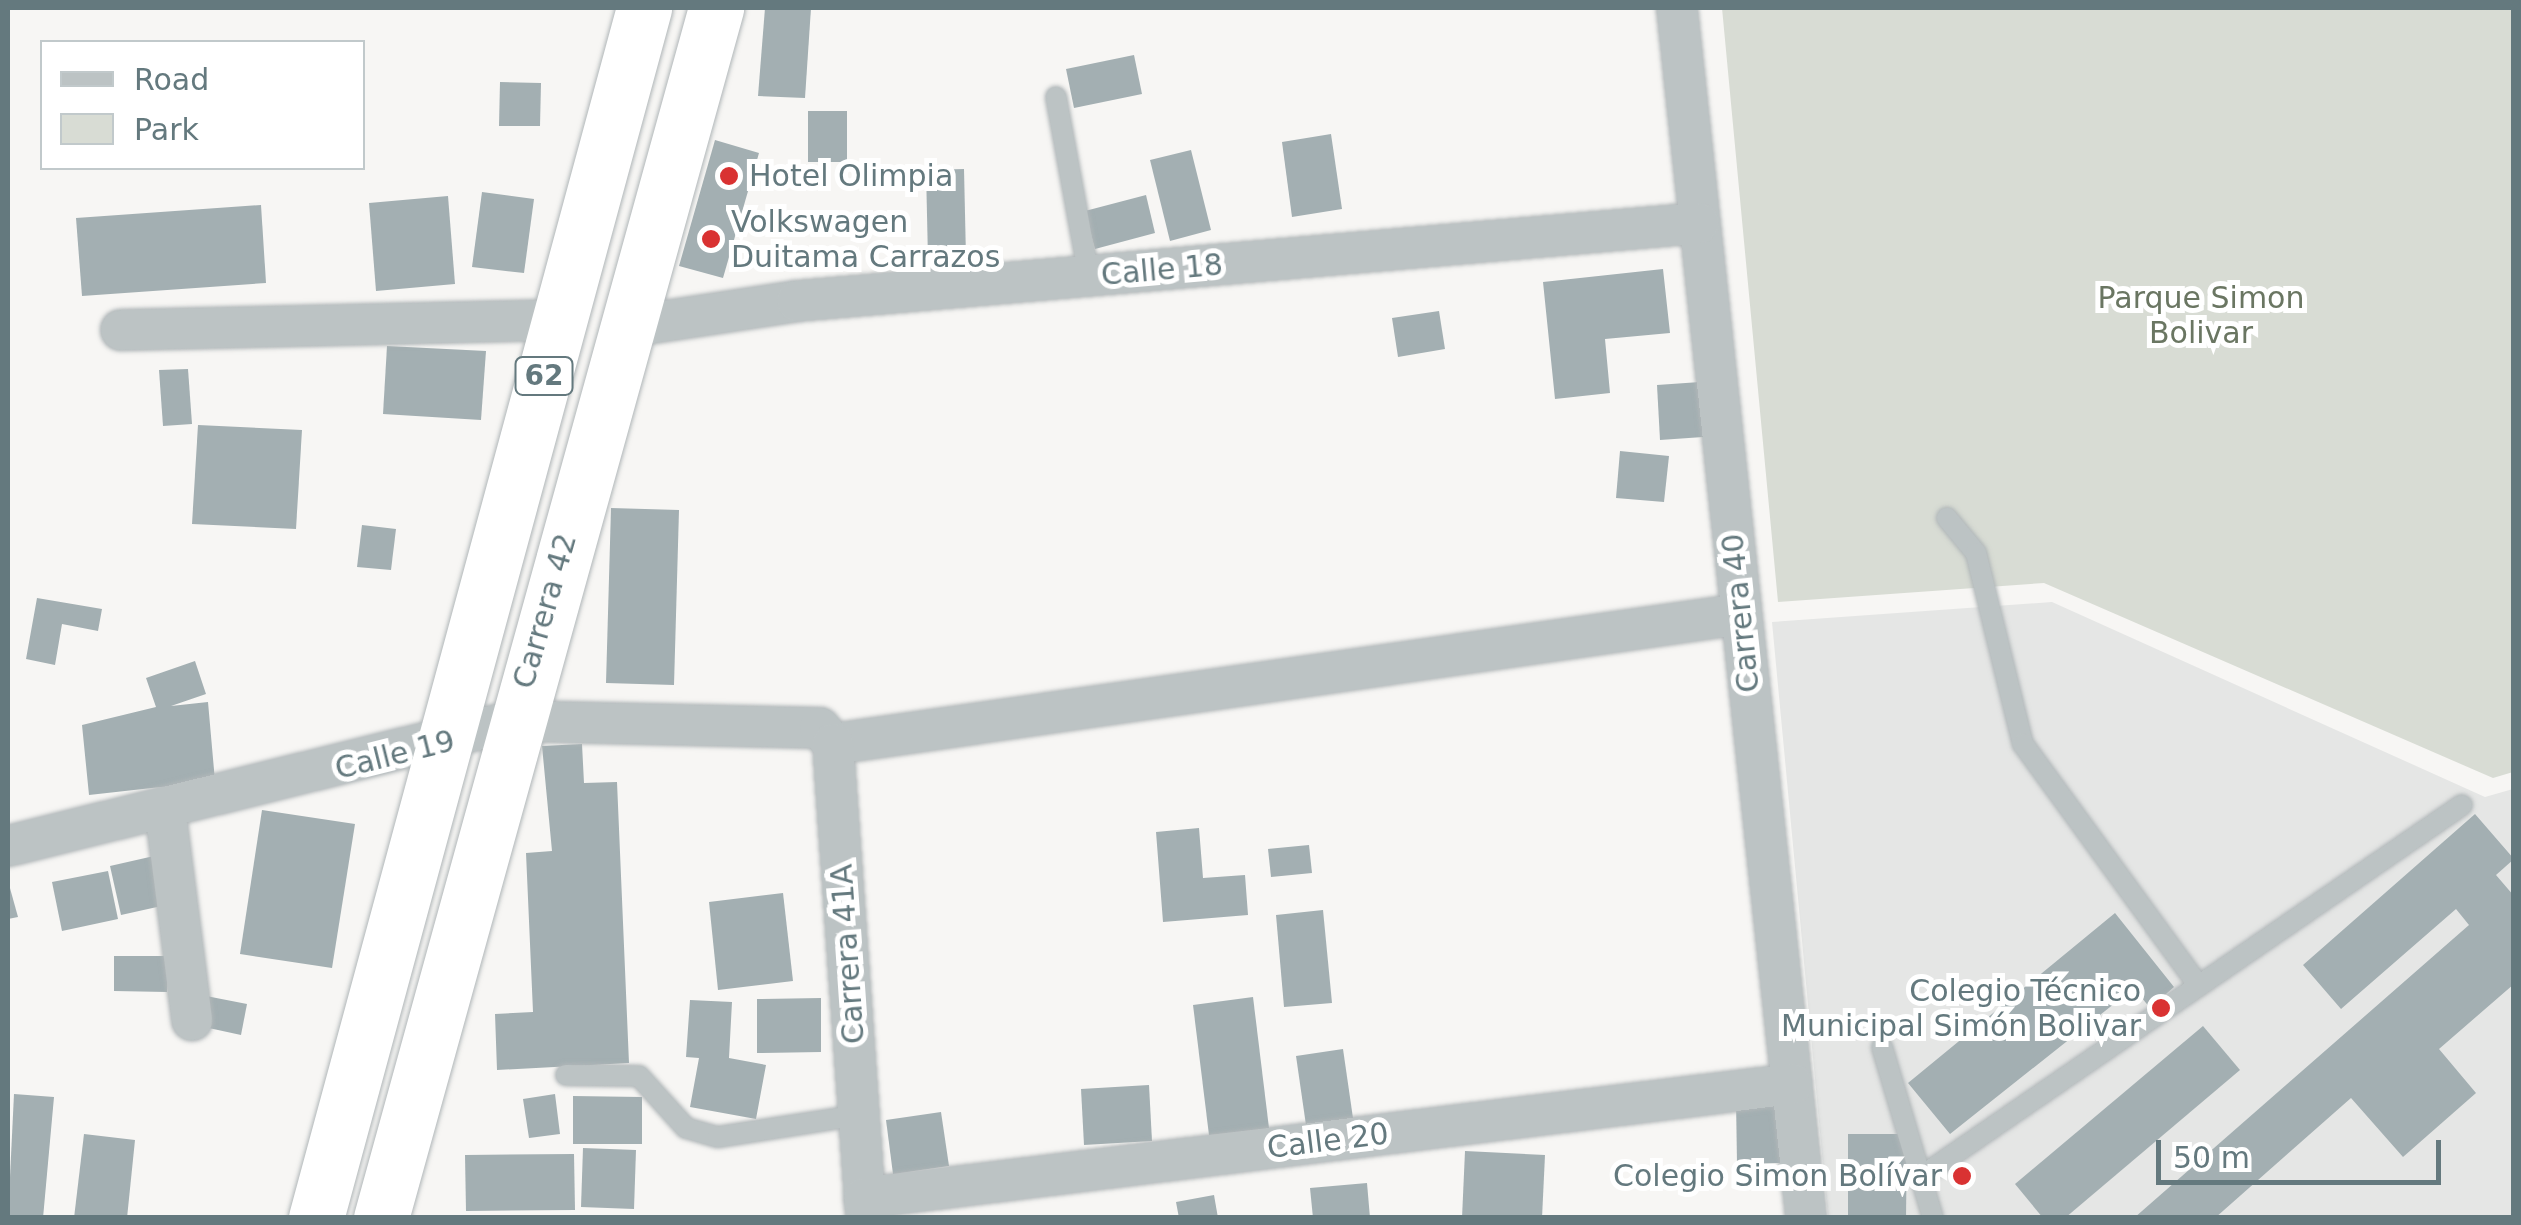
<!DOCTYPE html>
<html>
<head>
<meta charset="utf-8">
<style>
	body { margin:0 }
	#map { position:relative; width:2521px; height:1225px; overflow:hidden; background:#f7f6f4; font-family:"DejaVu Sans",sans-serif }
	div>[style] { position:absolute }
	.built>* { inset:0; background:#e5e6e5 }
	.green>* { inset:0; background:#d8dcd4 }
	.building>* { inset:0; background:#a3afb2 }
	.roads { filter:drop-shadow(0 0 2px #b0b6b8) drop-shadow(0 0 2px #b0b6b8) }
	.service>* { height:20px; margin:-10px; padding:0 10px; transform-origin:10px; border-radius:10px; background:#bcc3c4 }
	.minor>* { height:40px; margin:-20px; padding:0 20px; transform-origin:20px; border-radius:20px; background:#bcc3c4 }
	.trunk>* { height:55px; margin:-27.5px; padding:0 27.5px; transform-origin:27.5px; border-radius:27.5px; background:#fff }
	.dots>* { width:28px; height:28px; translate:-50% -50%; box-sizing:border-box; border:5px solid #fff; border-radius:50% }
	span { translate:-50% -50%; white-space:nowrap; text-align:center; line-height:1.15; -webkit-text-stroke:10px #fff; paint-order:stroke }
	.shield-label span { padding:2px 8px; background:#fff; border:2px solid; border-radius:8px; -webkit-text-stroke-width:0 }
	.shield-label { font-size:28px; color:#64797e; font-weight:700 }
	.poi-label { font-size:30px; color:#64797e }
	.left { translate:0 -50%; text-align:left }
	.right { translate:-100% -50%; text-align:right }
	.street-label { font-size:30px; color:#64797e }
	.park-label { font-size:30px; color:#6a7662 }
	.frame { position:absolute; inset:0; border:10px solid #64797e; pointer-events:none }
	.legend { position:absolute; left:40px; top:40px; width:325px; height:130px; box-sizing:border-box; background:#fff; border:2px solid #c1c9cb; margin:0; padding:12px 18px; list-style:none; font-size:30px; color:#64797e }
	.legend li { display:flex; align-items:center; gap:20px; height:50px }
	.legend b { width:50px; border:2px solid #c1c9cb }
	.scale { position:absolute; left:2156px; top:1140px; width:285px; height:45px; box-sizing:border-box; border:5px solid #64797e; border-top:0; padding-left:12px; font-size:30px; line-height:35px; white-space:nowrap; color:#64797e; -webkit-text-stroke:8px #fff; paint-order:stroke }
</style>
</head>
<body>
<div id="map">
	<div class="built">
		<i style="clip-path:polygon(2052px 602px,2485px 797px,2513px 789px,2513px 1217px,1828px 1217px,1772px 622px)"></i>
	</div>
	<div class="green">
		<i style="clip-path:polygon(1722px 8px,2513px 8px,2513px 772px,2493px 778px,2044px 583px,1778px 602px)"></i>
	</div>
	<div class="building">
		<i style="clip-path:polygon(765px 8px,811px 8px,805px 98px,758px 96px)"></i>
		<i style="clip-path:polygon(1134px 55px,1142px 94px,1074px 108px,1066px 69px)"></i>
		<i style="clip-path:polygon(500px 82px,541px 83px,540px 126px,499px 126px)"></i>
		<i style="clip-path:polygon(808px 111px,847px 111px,847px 162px,808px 162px)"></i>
		<i style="clip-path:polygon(1331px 134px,1342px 209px,1292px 217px,1282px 142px)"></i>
		<i style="clip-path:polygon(715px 140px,759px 153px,723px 278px,679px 266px)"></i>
		<i style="clip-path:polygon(1191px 150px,1211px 230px,1170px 241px,1150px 160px)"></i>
		<i style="clip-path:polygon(964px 169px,966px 258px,928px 259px,926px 170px)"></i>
		<i style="clip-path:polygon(482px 192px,534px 199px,524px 273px,472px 267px)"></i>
		<i style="clip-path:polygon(1146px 195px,1155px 233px,1095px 249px,1085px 211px)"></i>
		<i style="clip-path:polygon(448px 196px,455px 284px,376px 291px,369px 203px)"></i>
		<i style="clip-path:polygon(261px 205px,266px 283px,82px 296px,76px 218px)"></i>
		<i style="clip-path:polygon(1663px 269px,1670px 333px,1605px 339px,1610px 393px,1555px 399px,1543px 282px)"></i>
		<i style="clip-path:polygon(1439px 311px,1445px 349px,1398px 357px,1392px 318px)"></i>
		<i style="clip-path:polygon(387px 346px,486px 351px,481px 420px,383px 414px)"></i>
		<i style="clip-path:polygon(188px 369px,192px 424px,163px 426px,159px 370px)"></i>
		<i style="clip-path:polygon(1700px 382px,1703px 437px,1660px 440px,1657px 385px)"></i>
		<i style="clip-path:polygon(198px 425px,302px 430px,296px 529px,192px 524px)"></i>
		<i style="clip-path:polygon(1620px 451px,1669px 456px,1664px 502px,1616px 498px)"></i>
		<i style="clip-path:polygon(611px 508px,679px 510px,674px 685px,606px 683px)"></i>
		<i style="clip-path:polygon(362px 525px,396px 529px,391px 570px,357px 567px)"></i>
		<i style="clip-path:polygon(37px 598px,102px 609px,98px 631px,62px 624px,55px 665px,26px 659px)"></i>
		<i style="clip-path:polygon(195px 661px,206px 694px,171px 706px,208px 702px,215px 781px,89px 795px,82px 725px,156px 707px,146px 678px)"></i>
		<i style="clip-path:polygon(582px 744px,584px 783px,617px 782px,629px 1063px,497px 1070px,495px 1014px,533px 1012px,526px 853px,552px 851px,542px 746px)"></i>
		<i style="clip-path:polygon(262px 810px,355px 824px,332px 968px,240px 954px)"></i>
		<i style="clip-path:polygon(2475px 814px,2514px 859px,2496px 875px,2514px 896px,2514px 984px,2439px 1049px,2476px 1093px,2403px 1157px,2351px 1098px,2215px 1218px,2134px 1218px,2469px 925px,2456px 909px,2341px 1009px,2303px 965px)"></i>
		<i style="clip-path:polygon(1199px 828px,1203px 878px,1245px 875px,1248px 915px,1163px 922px,1156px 832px)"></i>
		<i style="clip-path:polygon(1309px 845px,1312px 873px,1271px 877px,1268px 849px)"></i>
		<i style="clip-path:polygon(154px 856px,166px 905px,121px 915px,110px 866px)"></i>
		<i style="clip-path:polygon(108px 871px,118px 919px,62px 931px,52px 882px)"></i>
		<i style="clip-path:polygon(8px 881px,18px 917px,8px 919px)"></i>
		<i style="clip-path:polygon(783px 893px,793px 981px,718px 990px,709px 902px)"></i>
		<i style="clip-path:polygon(1323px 910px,1332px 1003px,1284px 1007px,1276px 915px)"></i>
		<i style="clip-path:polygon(2115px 913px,2174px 987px,2150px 1008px,2134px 988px,1950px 1134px,1908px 1083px)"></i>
		<i style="clip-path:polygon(114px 956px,168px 956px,167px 992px,114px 991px)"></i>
		<i style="clip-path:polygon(201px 995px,247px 1004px,241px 1035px,195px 1025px)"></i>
		<i style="clip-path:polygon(1253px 997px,1269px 1128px,1209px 1135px,1193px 1005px)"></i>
		<i style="clip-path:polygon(821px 998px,821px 1052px,757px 1053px,757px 999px)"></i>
		<i style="clip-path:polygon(690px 1000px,732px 1002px,729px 1058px,766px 1065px,756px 1119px,690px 1107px,699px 1058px,686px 1057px)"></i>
		<i style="clip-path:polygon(2203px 1026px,2240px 1070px,2065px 1218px,2043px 1218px,2015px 1184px)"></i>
		<i style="clip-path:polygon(1343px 1049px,1355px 1132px,1308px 1139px,1296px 1056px)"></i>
		<i style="clip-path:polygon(1149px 1085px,1152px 1141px,1084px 1145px,1081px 1089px)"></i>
		<i style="clip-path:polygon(14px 1094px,54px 1097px,43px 1218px,8px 1218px)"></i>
		<i style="clip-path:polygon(555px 1094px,560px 1134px,529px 1138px,523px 1099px)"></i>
		<i style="clip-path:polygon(573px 1096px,642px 1097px,642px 1144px,573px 1144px)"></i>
		<i style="clip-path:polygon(1781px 1099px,1783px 1163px,1737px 1164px,1736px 1100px)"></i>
		<i style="clip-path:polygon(941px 1112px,949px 1166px,893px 1174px,886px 1120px)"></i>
		<i style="clip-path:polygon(84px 1134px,135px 1140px,127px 1218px,74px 1218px)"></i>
		<i style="clip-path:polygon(1848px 1134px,1907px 1134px,1906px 1218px,1848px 1218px)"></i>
		<i style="clip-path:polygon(583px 1148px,636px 1150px,634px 1209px,581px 1207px)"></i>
		<i style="clip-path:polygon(1465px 1151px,1545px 1155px,1542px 1218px,1462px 1218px)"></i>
		<i style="clip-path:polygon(574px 1154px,575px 1210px,466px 1211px,465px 1155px)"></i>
		<i style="clip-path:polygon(1367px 1183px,1370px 1218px,1313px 1218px,1310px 1188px)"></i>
		<i style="clip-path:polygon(1214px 1195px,1218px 1218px,1179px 1218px,1176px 1202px)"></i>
	</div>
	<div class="roads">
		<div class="service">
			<i style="left:1056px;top:97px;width:182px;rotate:79.6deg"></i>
			<i style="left:1947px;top:518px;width:45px;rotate:50.4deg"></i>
			<i style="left:1976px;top:553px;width:197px;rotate:76.2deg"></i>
			<i style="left:2023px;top:744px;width:299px;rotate:54deg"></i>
			<i style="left:1882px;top:1047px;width:178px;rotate:73.4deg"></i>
			<i style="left:566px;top:1075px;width:73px;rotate:0.8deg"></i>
			<i style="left:639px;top:1076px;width:70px;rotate:47.9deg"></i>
			<i style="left:686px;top:1128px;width:33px;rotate:16deg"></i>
			<i style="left:718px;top:1137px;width:142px;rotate:-8.9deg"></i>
			<i style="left:1922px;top:1176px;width:655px;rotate:-34.49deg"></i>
		</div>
		<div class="minor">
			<i style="left:1677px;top:8px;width:1217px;rotate:83.91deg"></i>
			<i style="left:626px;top:327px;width:173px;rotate:-8.6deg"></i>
			<i style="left:797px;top:301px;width:905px;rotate:-4.94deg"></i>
			<i style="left:121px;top:330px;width:438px;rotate:-1.3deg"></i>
			<i style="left:833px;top:744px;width:917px;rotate:-8.15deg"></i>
			<i style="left:165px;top:809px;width:213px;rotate:82.7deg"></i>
			<i style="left:8px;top:846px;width:520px;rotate:-13.9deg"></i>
			<i style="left:513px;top:721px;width:307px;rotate:1.3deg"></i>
			<i style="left:820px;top:728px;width:21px;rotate:51deg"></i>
			<i style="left:833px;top:744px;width:475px;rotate:86deg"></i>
			<i style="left:864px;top:1198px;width:935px;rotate:-7deg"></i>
		</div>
		<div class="trunk">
			<i style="left:316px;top:1218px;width:1254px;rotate:-74.83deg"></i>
			<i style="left:381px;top:1218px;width:1256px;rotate:-74.52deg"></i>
		</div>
	</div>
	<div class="dots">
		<i style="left:729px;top:176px;background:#d93232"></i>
		<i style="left:711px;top:239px;background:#d93232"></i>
		<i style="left:2161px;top:1008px;background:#d93232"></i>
		<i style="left:1962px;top:1176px;background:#d93232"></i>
	</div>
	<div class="shield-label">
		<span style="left:544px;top:376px">62</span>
	</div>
	<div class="poi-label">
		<span class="left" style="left:749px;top:176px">Hotel Olimpia</span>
		<span class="left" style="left:731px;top:239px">Volkswagen<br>Duitama Carrazos</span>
		<span class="right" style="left:2141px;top:1008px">Colegio Técnico<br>Municipal Simón Bolivar</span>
		<span class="right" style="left:1942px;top:1176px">Colegio Simon Bolívar</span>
	</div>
	<div class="street-label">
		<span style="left:1162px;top:270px;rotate:-5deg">Calle 18</span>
		<span style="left:545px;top:611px;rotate:-74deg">Carrera 42</span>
		<span style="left:1741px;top:613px;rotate:-96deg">Carrera 40</span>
		<span style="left:395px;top:755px;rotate:-14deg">Calle 19</span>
		<span style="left:848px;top:954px;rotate:-94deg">Carrera 41A</span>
		<span style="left:1328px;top:1141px;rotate:-7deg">Calle 20</span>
	</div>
	<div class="park-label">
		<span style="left:2201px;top:315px">Parque Simon<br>Bolivar</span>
	</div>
	<div class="frame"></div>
	<ul class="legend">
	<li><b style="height:12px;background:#bcc3c4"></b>Road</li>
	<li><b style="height:28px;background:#d8dcd4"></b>Park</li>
	</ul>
	<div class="scale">50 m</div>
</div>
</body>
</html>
